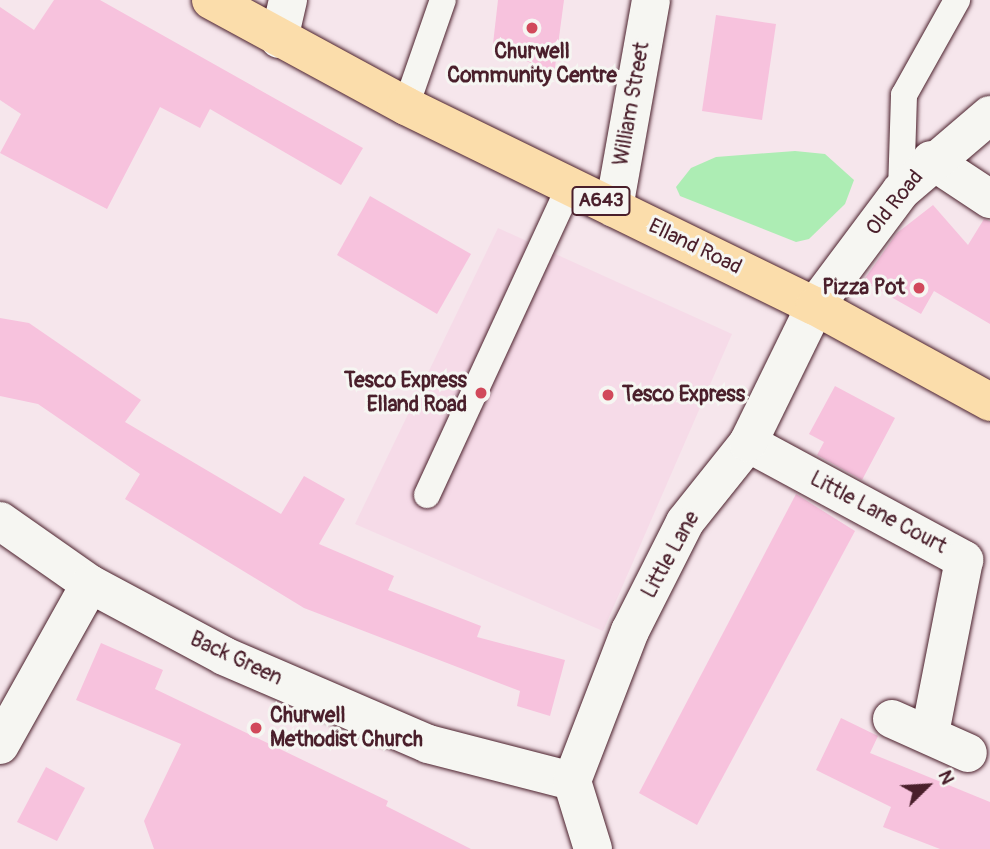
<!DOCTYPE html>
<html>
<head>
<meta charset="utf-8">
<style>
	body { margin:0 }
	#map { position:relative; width:990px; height:849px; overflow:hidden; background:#f6e6ec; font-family:Pangolin,sans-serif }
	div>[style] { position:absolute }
	.built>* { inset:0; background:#f6dbe8 }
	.green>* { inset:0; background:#adedb4 }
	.building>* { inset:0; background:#f7c2dd }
	.roads { filter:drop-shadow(0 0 2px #4a1f2b) drop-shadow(0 0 2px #4a1f2b) }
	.service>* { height:26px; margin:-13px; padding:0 13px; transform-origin:13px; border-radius:13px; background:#f6f6f2 }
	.minor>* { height:38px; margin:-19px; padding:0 19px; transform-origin:19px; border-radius:19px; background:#f6f6f2 }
	.primary>* { height:38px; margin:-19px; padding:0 19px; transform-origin:19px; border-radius:19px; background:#fbddab }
	.dots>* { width:19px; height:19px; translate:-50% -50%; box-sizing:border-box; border:4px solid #f6f6f2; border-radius:50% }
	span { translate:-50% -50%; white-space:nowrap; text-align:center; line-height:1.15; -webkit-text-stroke:6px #f6f6f2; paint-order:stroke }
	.shield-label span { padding:2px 5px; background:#f6f6f2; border:2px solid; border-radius:5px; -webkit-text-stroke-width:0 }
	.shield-label { font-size:19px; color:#4a1f2b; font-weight:700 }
	.poi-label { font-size:21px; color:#4a1f2b; font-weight:700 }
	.right { translate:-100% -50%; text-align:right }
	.left { translate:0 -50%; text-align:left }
	.street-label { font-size:21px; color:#4a1f2b }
	.north { position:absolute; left:892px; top:751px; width:70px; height:70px; -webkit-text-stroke:5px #f6f6f2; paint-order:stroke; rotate:66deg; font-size:19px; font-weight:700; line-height:28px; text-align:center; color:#4a1f2b }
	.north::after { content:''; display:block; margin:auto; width:24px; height:32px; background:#4a1f2b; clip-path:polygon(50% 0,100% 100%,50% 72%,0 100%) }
</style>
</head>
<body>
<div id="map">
	<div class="built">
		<i style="clip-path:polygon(498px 228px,732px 334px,603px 631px,355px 524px)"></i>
	</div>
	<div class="green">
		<i style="clip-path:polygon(795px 151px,825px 154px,854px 180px,845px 204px,809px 239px,796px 242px,680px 196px,676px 187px,691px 168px,716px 157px)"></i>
	</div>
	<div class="building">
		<i style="clip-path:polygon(54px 0,100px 0,363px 148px,341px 185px,210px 109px,200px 128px,160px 107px,107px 209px,0 153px,21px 114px,0 100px,0 7px,34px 30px)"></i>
		<i style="clip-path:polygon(498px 0,564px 0,554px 75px,493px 44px)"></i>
		<i style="clip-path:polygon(716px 15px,776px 24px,762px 120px,702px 111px)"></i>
		<i style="clip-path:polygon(370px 196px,471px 254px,437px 314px,337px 255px)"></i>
		<i style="clip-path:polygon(933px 205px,968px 245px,984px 219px,990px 221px,990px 324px,934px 291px,921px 314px,863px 281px,897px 233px)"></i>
		<i style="clip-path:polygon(0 318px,29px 323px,141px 400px,125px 422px,281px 514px,304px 476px,345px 499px,319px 544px,394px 576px,388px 590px,481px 626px,477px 637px,565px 660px,550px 716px,517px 706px,520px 691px,304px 608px,125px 499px,140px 474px,38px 404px,0 396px)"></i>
		<i style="clip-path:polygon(835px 386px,895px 418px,862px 480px,817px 455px,824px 442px,809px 434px)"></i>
		<i style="clip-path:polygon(796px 494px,855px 531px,697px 825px,639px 793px)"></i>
		<i style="clip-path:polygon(101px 643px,163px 670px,155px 689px,388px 801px,386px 806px,471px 849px,154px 849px,144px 821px,181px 744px,76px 700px)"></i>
		<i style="clip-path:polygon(841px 718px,878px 736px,870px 753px,990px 802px,990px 849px,940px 849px,883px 827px,891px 807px,816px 770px)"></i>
		<i style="clip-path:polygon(46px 767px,85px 788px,57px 841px,17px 822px)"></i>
	</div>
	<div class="roads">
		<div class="service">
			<i style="left:406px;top:106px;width:112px;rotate:-70.8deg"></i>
			<i style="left:901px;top:191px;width:96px;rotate:-88.2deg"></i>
			<i style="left:904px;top:95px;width:109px;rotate:-60.8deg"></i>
			<i style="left:427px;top:495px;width:340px;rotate:-65.2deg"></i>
		</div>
		<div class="minor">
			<i style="left:279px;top:39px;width:40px;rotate:-77deg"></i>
			<i style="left:931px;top:160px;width:71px;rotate:33.5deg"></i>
			<i style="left:614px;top:208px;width:211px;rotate:-79.9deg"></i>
			<i style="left:748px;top:443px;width:246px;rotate:28.4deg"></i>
			<i style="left:964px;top:560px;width:176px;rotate:101.1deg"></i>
			<i style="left:0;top:521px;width:110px;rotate:35deg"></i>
			<i style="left:90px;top:584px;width:152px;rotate:28.2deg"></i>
			<i style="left:224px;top:656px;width:222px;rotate:23.3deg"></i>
			<i style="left:428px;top:744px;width:149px;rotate:14.4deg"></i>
			<i style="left:892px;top:719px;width:83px;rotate:24.1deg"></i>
			<i style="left:0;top:745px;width:184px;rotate:-60.8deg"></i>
			<i style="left:572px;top:781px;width:161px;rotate:-68.9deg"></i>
			<i style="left:630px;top:631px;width:122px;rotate:-63.2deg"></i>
			<i style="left:685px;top:522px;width:101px;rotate:-51.4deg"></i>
			<i style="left:748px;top:443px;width:153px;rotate:-63.9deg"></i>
			<i style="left:815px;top:306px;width:144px;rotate:-53.2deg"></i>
			<i style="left:901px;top:191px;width:117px;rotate:-40.5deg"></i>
			<i style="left:572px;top:781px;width:71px;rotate:72.8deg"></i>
		</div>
		<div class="primary">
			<i style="left:211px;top:0;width:222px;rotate:28.5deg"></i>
			<i style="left:406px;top:106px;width:455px;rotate:26.1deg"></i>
			<i style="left:815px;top:306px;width:200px;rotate:28.7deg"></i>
		</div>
	</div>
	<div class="dots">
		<i style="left:532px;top:28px;background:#d1495b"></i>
		<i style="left:919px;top:288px;background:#d1495b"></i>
		<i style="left:481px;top:393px;background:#d1495b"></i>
		<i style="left:608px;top:395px;background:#d1495b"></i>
		<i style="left:256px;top:728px;background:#d1495b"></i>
	</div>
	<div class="shield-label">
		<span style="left:601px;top:201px">A643</span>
	</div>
	<div class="poi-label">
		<span style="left:532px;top:64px">Churwell<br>Community Centre</span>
		<span class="right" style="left:905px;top:288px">Pizza Pot</span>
		<span class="right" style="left:467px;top:393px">Tesco Express<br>Elland Road</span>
		<span class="left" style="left:622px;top:395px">Tesco Express</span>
		<span class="left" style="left:270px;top:728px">Churwell<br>Methodist Church</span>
	</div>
	<div class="street-label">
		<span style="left:632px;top:104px;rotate:-80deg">William Street</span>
		<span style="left:895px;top:203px;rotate:-51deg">Old Road</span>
		<span style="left:695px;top:247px;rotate:26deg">Elland Road</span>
		<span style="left:878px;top:513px;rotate:28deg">Little Lane Court</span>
		<span style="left:671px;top:555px;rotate:-61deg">Little Lane</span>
		<span style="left:236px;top:659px;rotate:25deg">Back Green</span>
	</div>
	<div class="north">N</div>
</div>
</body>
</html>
